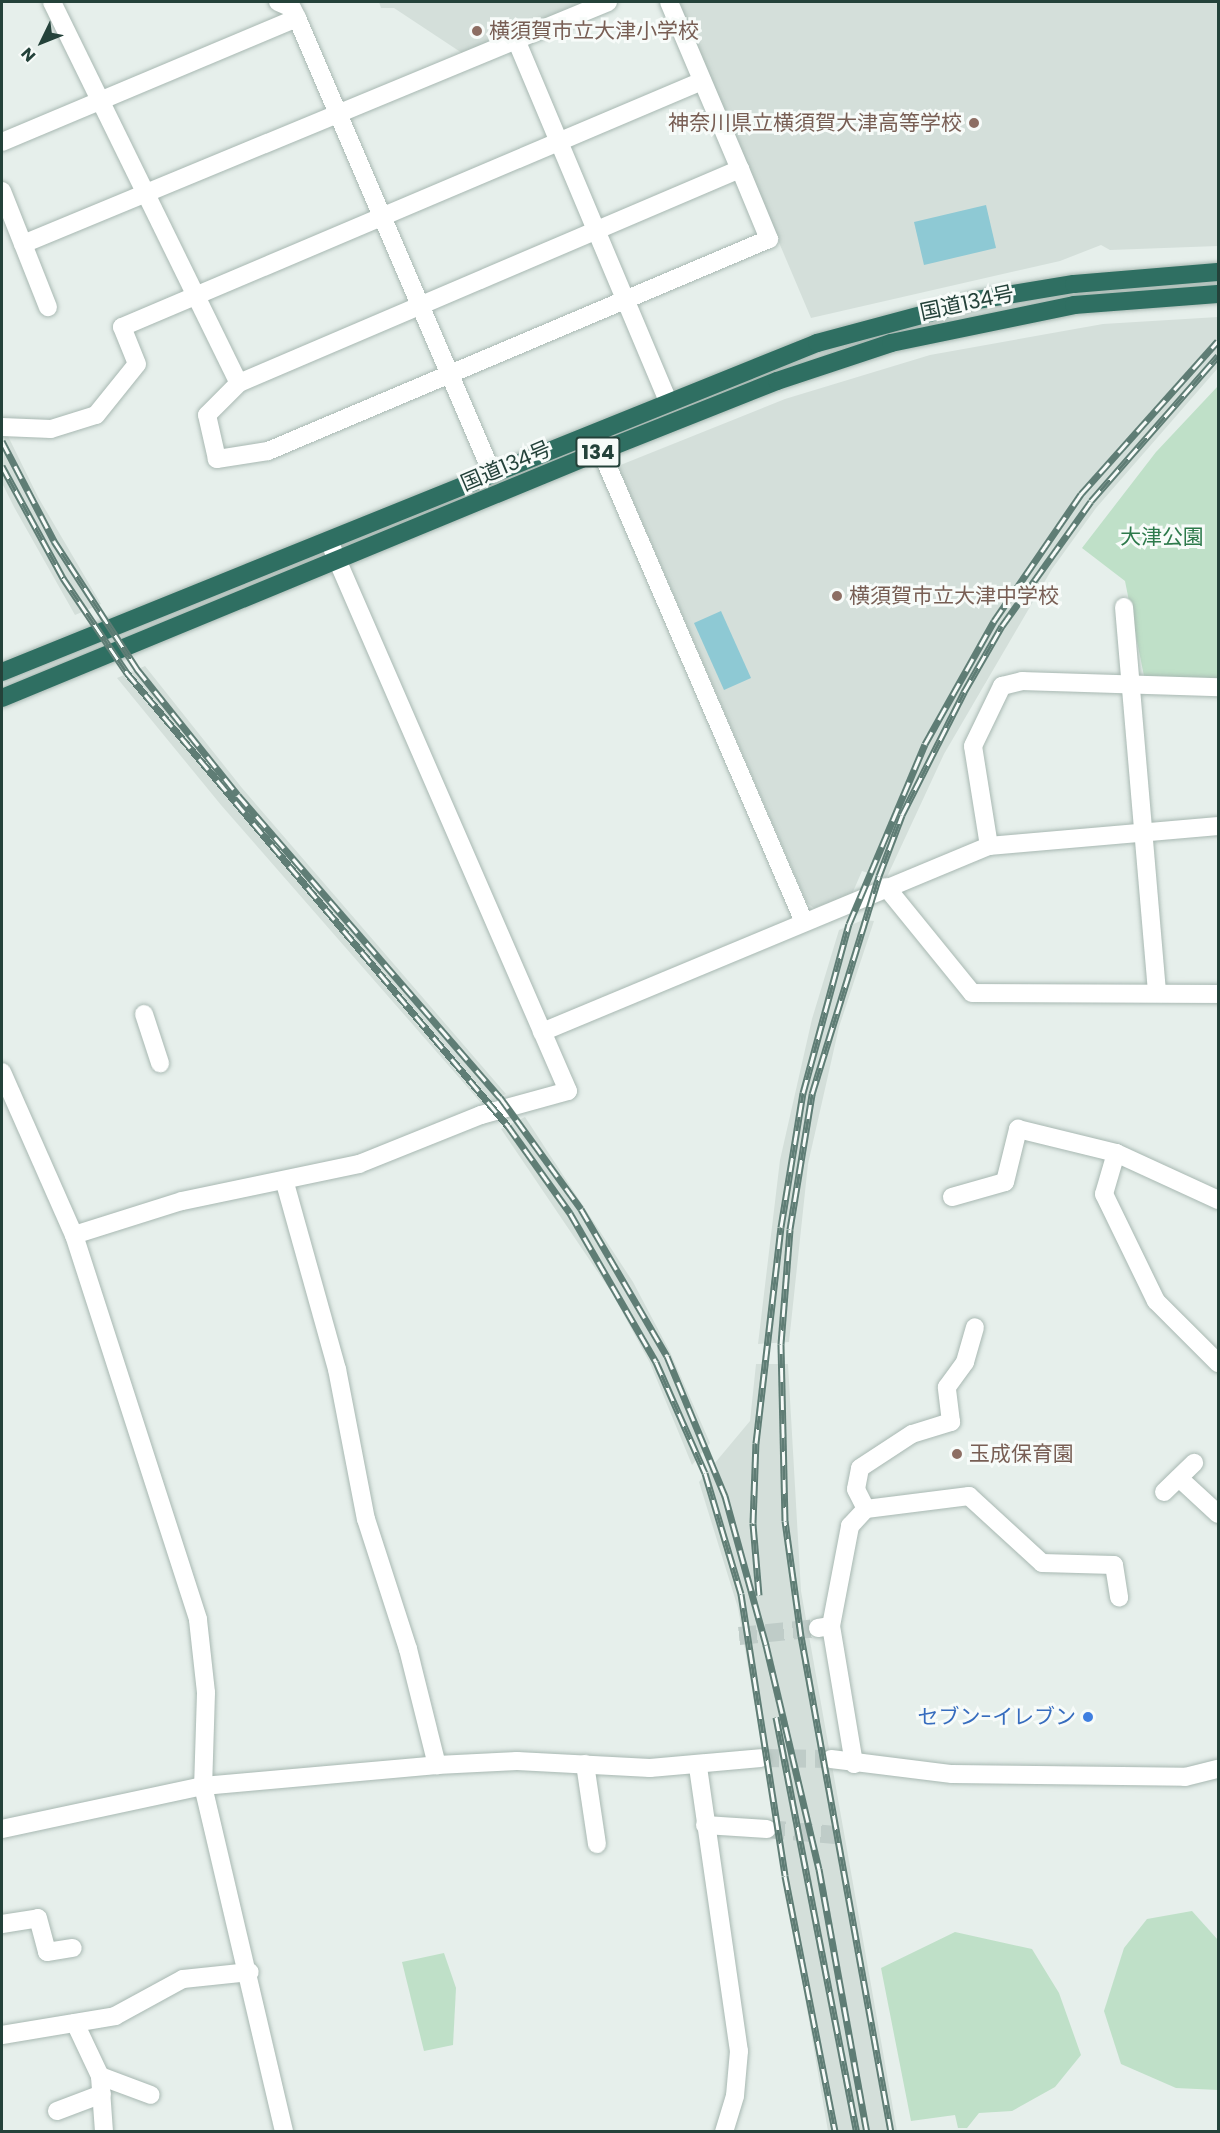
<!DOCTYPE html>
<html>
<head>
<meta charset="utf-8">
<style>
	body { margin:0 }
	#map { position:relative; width:1220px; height:2133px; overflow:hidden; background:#e6efeb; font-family:Poppins,"Noto Sans JP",sans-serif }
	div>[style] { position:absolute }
	.built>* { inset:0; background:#d4dfda }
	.green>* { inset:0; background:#bfe0c8 }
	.water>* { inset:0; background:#8ec9d4 }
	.street-tunnel>* { height:18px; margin-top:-9px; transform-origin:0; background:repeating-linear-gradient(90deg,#bfccc8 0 18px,transparent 0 27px) }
	.secondary-tunnel>* { height:18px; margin-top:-9px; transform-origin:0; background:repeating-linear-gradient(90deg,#bfccc8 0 18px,transparent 0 27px) }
	.roads { filter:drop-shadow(0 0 2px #a8b8b2) drop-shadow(0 0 2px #a8b8b2) }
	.street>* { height:18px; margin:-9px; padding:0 9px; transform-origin:9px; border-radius:9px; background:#fff }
	.secondary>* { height:18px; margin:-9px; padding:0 9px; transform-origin:9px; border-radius:9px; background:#fff }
	.highway>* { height:18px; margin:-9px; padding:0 9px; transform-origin:9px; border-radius:9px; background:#2f6f62 }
	.rail>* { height:7px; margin-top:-3.5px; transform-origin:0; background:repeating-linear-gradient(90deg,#f7fbf9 0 14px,#5f7d75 0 28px); box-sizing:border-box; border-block:2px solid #5f7d75 }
	.dots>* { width:16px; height:16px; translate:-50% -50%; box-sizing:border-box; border:3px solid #f7fbf9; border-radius:50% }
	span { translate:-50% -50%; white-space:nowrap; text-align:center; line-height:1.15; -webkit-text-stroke:6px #f7fbf9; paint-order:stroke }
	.shield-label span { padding:2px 4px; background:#f7fbf9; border:2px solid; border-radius:4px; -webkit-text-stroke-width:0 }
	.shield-label { font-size:20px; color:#24423a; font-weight:700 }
	.education-label { font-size:21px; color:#785e54 }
	.left { translate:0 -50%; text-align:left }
	.right { translate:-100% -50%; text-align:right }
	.street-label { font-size:21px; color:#24423a }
	.park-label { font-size:21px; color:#2d7a4b }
	.shop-label { font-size:21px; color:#366cbe }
	.frame { position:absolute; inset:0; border:3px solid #24423a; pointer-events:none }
	.north { position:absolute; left:12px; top:12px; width:60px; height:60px; -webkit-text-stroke:4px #f7fbf9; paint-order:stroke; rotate:227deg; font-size:16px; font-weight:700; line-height:24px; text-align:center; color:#24423a }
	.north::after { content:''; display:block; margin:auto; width:21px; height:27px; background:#24423a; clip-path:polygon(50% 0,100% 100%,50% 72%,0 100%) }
</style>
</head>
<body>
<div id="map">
	<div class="built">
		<i style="clip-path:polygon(379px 2px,604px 2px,462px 53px,394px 8px,381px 8px)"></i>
		<i style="clip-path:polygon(677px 2px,1218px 2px,1218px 246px,1110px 250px,1101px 245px,1060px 261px,811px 318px)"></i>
		<i style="clip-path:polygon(1218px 317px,1218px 368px,1096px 508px,1052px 569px,944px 754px,886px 879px,862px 871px,852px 894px,814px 908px,807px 903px,618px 466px,785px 399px,930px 355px,1103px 324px)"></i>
		<i style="clip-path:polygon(5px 430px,38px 497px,101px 604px,75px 615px,14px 507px,2px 483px)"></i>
		<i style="clip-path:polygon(145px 666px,242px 788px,506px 1094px,483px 1105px,221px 805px,117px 678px)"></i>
		<i style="clip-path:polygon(863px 920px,874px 921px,839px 1027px,808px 1164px,789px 1342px,758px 1344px,780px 1160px,812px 1019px,839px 930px)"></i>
		<i style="clip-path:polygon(525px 1117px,633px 1282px,670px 1352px,710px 1443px,692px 1465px,650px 1363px,612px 1293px,501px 1129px)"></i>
		<i style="clip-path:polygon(756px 1364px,788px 1364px,801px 1591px,897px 2131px,828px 2131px,738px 1608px,699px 1482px,750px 1421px)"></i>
	</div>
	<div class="green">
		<i style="clip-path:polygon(1218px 386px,1218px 679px,1144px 676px,1125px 581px,1082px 548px,1156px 452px)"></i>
		<i style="clip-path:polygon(1192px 1911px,1218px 1940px,1218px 2090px,1176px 2088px,1121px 2064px,1104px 2011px,1124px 1948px,1147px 1919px)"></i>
		<i style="clip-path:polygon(955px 1932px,1032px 1949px,1059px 1993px,1081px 2055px,1055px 2087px,1012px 2111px,979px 2113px,967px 2128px,958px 2128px,955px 2115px,911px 2121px,881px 1968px)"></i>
		<i style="clip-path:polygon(444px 1953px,456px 1988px,453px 2045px,424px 2051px,402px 1962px)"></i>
	</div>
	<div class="water">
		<i style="clip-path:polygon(986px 205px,996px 248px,924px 265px,914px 222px)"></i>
		<i style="clip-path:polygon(721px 611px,751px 678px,724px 690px,694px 623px)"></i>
	</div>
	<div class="street-tunnel">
		<i style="left:739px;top:1636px;width:79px;rotate:-5.8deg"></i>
		<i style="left:767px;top:1829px;width:80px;rotate:5deg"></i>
	</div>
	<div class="secondary-tunnel">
		<i style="left:761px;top:1758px;width:70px;rotate:0.8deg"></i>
	</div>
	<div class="roads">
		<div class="street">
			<i style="left:52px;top:2px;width:424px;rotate:63.9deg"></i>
			<i style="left:278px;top:2px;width:15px;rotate:23deg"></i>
			<i style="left:292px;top:8px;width:11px;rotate:63deg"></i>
			<i style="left:297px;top:18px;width:495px;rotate:66.8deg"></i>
			<i style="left:669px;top:2px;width:181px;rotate:67deg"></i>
			<i style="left:740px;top:169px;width:76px;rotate:67.5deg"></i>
			<i style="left:769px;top:239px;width:544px;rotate:157.06deg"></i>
			<i style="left:268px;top:451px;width:52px;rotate:171.1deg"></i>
			<i style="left:217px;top:459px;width:45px;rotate:-102.8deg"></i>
			<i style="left:207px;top:415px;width:45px;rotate:-45deg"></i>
			<i style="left:239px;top:383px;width:545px;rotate:-23.13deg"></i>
			<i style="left:517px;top:42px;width:389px;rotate:67.2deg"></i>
			<i style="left:2px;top:142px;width:320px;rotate:-22.8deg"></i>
			<i style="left:2px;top:191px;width:125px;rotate:68.4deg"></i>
			<i style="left:23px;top:244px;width:633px;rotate:-22.47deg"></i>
			<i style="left:2px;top:427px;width:49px;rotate:2.3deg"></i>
			<i style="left:51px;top:429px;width:47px;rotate:-17.3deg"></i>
			<i style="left:96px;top:415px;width:65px;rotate:-51.2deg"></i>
			<i style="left:137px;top:364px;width:40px;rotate:-112deg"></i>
			<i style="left:122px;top:327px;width:630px;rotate:-22.98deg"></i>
			<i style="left:601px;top:451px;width:513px;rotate:66.68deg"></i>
			<i style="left:1124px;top:607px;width:387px;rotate:85.1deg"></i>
			<i style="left:989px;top:846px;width:101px;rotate:-99.1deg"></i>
			<i style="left:973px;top:746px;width:67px;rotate:-64.2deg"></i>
			<i style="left:1002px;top:686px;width:21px;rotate:-14deg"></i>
			<i style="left:1022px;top:681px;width:196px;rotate:1.8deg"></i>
			<i style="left:886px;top:887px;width:136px;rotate:50.9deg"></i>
			<i style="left:972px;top:993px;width:246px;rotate:0.2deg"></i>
			<i style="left:144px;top:1014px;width:52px;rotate:71.9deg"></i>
			<i style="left:542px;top:1032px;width:484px;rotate:-22.6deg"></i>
			<i style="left:989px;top:846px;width:230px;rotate:-5deg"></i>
			<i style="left:2px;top:1072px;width:178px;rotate:66.2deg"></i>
			<i style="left:74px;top:1235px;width:404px;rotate:72.1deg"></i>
			<i style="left:198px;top:1620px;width:73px;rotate:83.7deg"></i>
			<i style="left:206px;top:1693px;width:93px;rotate:91.8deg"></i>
			<i style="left:203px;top:1786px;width:355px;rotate:76.8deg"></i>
			<i style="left:1116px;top:1153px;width:43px;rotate:106.3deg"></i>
			<i style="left:1104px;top:1194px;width:119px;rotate:64.1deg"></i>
			<i style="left:1156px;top:1301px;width:88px;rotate:45deg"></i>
			<i style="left:285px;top:1183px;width:193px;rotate:74.4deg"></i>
			<i style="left:337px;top:1369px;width:153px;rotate:79.1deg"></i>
			<i style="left:366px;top:1519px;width:137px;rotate:72.1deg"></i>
			<i style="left:408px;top:1649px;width:120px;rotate:76deg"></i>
			<i style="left:952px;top:1197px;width:55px;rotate:-15.8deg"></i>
			<i style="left:1005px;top:1182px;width:55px;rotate:-76.2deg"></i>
			<i style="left:1018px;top:1129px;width:101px;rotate:13.8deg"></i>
			<i style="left:1116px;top:1153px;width:112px;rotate:24.7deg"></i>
			<i style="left:74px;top:1235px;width:113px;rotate:-17.5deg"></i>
			<i style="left:182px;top:1201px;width:181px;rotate:-11.8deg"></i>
			<i style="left:359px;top:1164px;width:131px;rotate:-21.9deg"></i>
			<i style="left:481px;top:1115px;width:90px;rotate:-15.4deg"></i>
			<i style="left:568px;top:1091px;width:600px;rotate:-113.49deg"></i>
			<i style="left:1179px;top:1478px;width:53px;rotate:42.7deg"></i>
			<i style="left:1164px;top:1492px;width:42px;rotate:-44deg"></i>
			<i style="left:866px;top:1509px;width:22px;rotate:-117deg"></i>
			<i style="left:856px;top:1489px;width:21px;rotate:-79deg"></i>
			<i style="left:860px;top:1468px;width:62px;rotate:-33.2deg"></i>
			<i style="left:912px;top:1434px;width:41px;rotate:-17.1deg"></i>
			<i style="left:951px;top:1422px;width:35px;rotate:-97deg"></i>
			<i style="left:947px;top:1387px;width:31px;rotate:-54deg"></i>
			<i style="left:965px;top:1362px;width:36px;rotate:-74deg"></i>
			<i style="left:831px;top:1626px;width:102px;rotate:-79.2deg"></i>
			<i style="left:850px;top:1526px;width:23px;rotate:-47deg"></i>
			<i style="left:866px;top:1509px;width:104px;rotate:-7.2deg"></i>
			<i style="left:969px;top:1496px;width:99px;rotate:42.5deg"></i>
			<i style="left:1042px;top:1563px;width:72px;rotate:1.6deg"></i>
			<i style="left:1114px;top:1565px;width:33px;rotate:81deg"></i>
			<i style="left:818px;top:1628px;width:13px;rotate:-9deg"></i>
			<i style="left:831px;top:1626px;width:140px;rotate:80.5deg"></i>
			<i style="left:585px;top:1764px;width:81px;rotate:81.5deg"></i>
			<i style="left:705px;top:1825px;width:62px;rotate:3.7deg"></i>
			<i style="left:2px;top:1924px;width:36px;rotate:-9deg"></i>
			<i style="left:38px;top:1918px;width:35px;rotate:75deg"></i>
			<i style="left:47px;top:1952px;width:26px;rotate:-9deg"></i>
			<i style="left:75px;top:2023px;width:59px;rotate:64.7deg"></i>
			<i style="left:100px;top:2076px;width:56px;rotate:85.9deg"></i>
			<i style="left:2px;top:2035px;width:115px;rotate:-9.5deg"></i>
			<i style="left:115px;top:2016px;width:77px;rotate:-28.6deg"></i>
			<i style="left:183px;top:1979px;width:67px;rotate:-6deg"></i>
			<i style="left:100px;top:2076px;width:54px;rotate:20.4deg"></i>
			<i style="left:57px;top:2111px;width:48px;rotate:-20.7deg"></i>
		</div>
		<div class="secondary">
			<i style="left:831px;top:1759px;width:122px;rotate:7.1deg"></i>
			<i style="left:952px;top:1774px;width:233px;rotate:0.7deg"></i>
			<i style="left:1185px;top:1777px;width:34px;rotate:-14deg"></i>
			<i style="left:698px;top:1767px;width:287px;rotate:81.8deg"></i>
			<i style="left:739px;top:2051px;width:45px;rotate:95.1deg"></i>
			<i style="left:735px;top:2096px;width:38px;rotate:107deg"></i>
			<i style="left:2px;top:1829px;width:206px;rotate:-12.1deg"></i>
			<i style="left:203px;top:1786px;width:235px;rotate:-5.1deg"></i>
			<i style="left:437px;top:1765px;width:80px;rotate:-2.9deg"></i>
			<i style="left:517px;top:1761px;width:133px;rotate:3deg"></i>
			<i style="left:650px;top:1768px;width:111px;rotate:-5.1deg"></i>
		</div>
		<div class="highway">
			<i style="left:2px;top:672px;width:879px;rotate:-21.98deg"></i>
			<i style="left:817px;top:343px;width:166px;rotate:-15deg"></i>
			<i style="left:977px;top:300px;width:98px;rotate:-9.4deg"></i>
			<i style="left:1074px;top:284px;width:144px;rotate:-4.8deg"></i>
			<i style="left:2px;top:698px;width:648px;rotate:-22.41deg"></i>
			<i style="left:601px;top:451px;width:189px;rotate:-21.7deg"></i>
			<i style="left:777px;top:381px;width:120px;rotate:-18.4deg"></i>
			<i style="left:891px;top:343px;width:187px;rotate:-11.7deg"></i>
			<i style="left:1074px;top:305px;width:144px;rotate:-4.4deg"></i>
		</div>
	</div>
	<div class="rail">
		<i style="left:2px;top:441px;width:113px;rotate:62.5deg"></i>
		<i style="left:54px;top:541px;width:153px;rotate:57deg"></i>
		<i style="left:137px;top:669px;width:161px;rotate:51.3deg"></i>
		<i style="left:238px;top:795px;width:400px;rotate:49.1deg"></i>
		<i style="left:500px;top:1097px;width:138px;rotate:54.1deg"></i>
		<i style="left:581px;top:1209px;width:170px;rotate:59.7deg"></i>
		<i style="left:667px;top:1356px;width:152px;rotate:67.5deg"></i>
		<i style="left:725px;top:1496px;width:155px;rotate:74.6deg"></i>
		<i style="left:766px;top:1645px;width:230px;rotate:76.7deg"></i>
		<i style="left:819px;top:1869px;width:267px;rotate:79.7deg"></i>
		<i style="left:2px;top:466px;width:128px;rotate:61.4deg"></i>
		<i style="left:63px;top:578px;width:115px;rotate:56deg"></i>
		<i style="left:127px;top:673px;width:592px;rotate:49.93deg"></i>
		<i style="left:508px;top:1126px;width:107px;rotate:54.5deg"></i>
		<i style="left:570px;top:1213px;width:172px;rotate:60deg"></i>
		<i style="left:656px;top:1362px;width:121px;rotate:66.2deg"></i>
		<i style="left:705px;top:1473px;width:126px;rotate:73.4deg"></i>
		<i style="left:741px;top:1594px;width:285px;rotate:81.1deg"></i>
		<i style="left:785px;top:1876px;width:261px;rotate:78.9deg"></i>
		<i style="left:759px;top:1595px;width:72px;rotate:-94.8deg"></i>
		<i style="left:753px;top:1523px;width:80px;rotate:-87.9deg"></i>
		<i style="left:756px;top:1443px;width:217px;rotate:-83.4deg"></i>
		<i style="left:781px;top:1227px;width:136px;rotate:-80.7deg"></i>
		<i style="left:803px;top:1093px;width:175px;rotate:-74.8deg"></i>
		<i style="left:849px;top:924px;width:195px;rotate:-67.1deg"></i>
		<i style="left:925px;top:744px;width:141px;rotate:-60.7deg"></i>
		<i style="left:994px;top:621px;width:154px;rotate:-55.6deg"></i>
		<i style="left:1081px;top:494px;width:205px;rotate:-48.2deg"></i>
		<i style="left:776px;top:1717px;width:423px;rotate:79deg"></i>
		<i style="left:891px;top:2132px;width:504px;rotate:-100.28deg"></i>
		<i style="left:801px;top:1636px;width:116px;rotate:-97.9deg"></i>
		<i style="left:785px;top:1521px;width:177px;rotate:-91.3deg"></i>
		<i style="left:781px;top:1344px;width:115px;rotate:-85.5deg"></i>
		<i style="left:790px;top:1229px;width:137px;rotate:-80.7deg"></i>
		<i style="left:812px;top:1094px;width:228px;rotate:-72.9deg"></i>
		<i style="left:879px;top:876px;width:65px;rotate:-69.3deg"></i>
		<i style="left:902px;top:815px;width:138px;rotate:-63.2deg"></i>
		<i style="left:964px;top:692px;width:76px;rotate:-60.1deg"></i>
		<i style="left:1002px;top:626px;width:153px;rotate:-54.5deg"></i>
		<i style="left:1091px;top:501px;width:193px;rotate:-48.8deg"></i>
	</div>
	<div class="dots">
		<i style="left:477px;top:31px;background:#8d6e63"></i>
		<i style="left:974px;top:123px;background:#8d6e63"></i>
		<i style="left:837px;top:596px;background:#8d6e63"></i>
		<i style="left:957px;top:1454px;background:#8d6e63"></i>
		<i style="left:1088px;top:1717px;background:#3f7fe0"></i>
	</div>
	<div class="shield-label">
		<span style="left:598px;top:452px">134</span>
	</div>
	<div class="education-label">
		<span class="left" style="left:489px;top:31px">横須賀市立大津小学校</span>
		<span class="right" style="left:962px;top:123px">神奈川県立横須賀大津高等学校</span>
		<span class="left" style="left:849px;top:596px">横須賀市立大津中学校</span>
		<span class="left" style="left:969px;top:1454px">玉成保育園</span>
	</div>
	<div class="street-label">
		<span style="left:967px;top:303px;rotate:-12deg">国道134号</span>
		<span style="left:506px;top:466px;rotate:-23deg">国道134号</span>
	</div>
	<div class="park-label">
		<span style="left:1162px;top:537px">大津公園</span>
	</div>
	<div class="shop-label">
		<span class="right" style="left:1076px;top:1717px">セブン-イレブン</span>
	</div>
	<div class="frame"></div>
	<div class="north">N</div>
</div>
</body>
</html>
